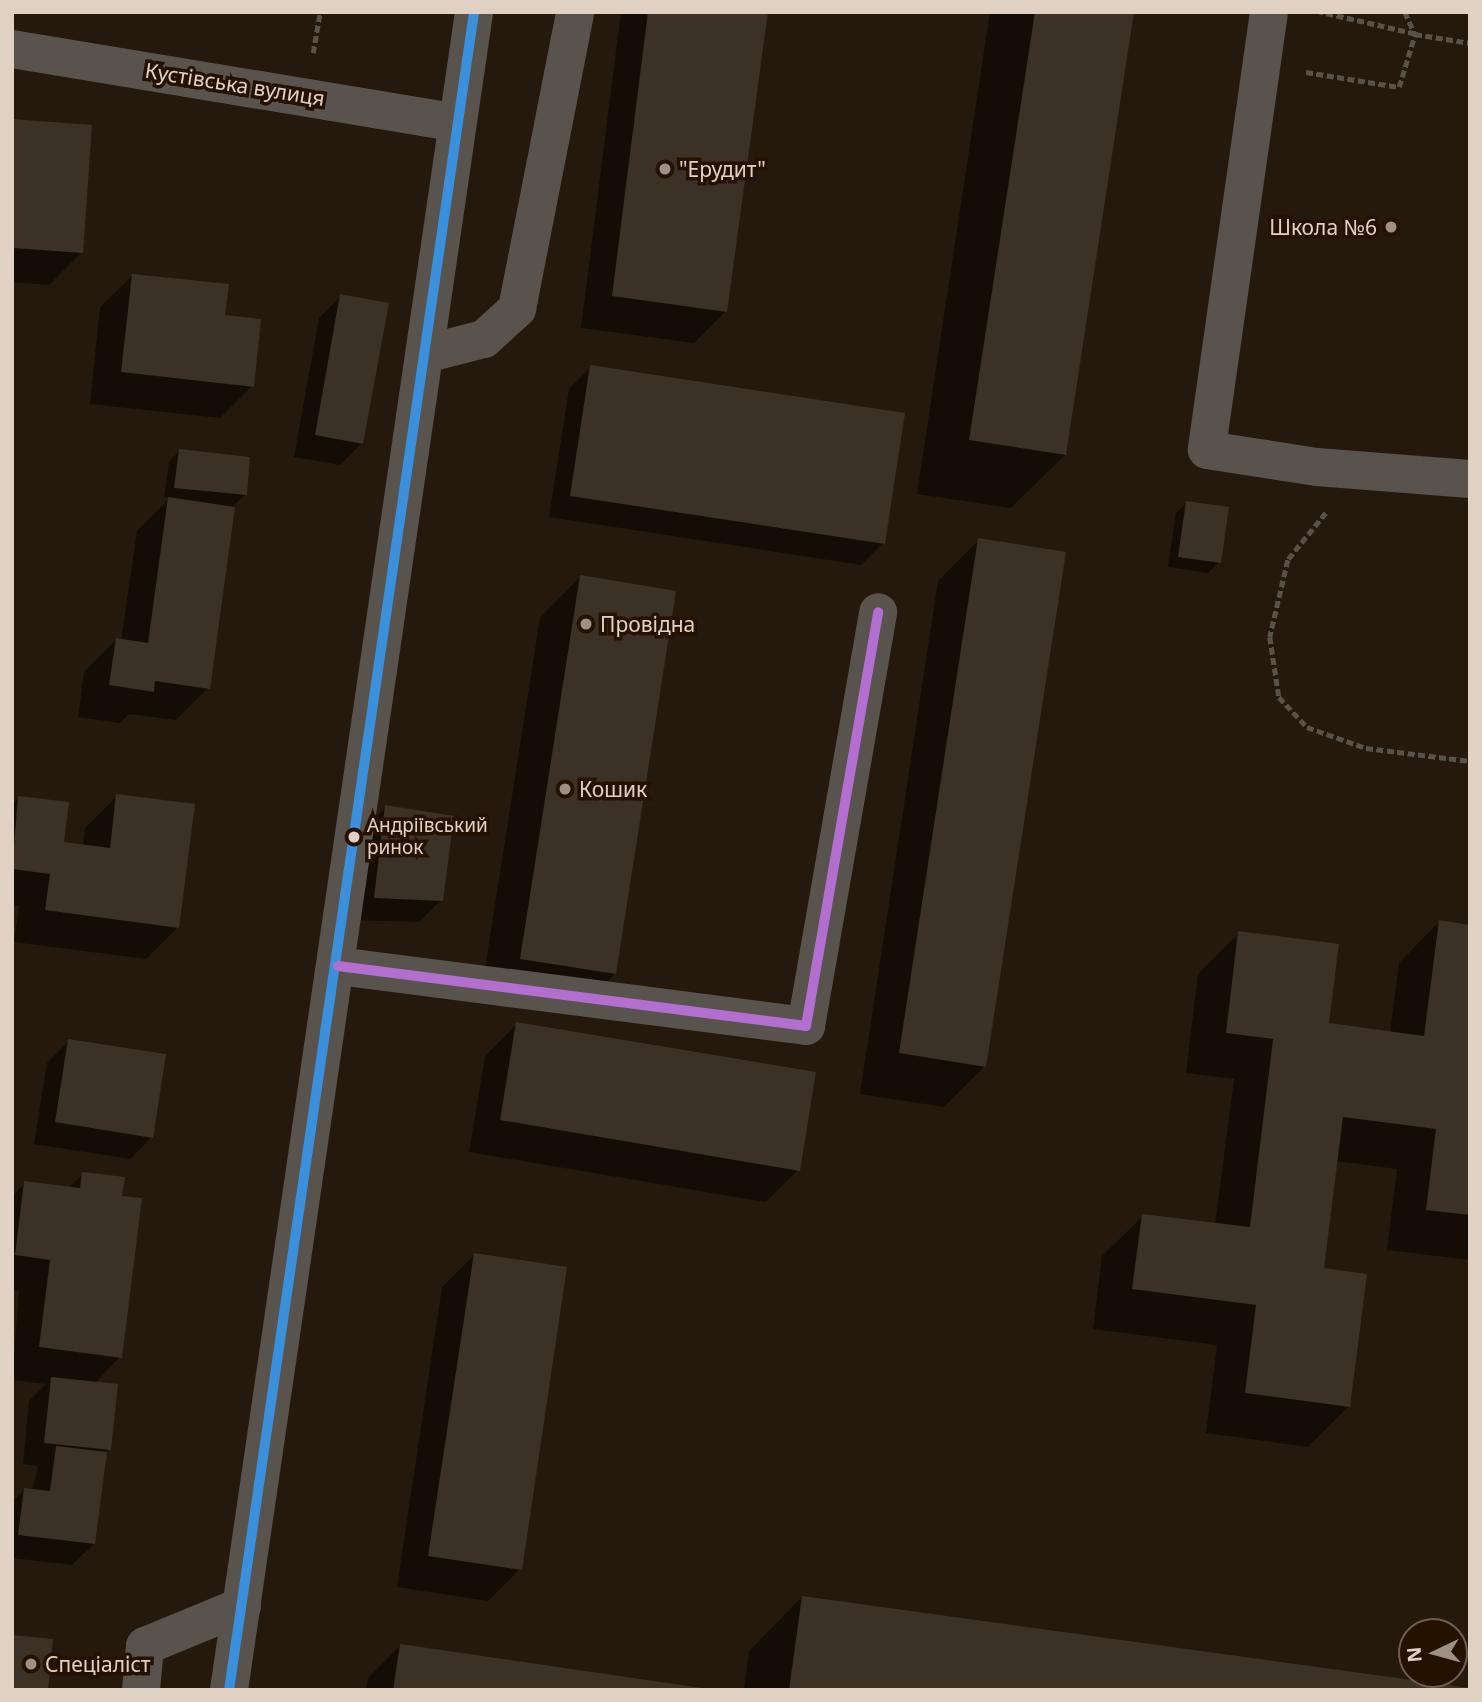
<!DOCTYPE html>
<html>
<head>
<meta charset="utf-8">
<style>
	body { margin:0 }
	#map { position:relative; width:1482px; height:1702px; overflow:hidden; background:#24190c; font-family:"Noto Sans",sans-serif }
	div>[style] { position:absolute }
	.shadow>* { inset:0; background:#0007 }
	.building>* { inset:0; background:#3b3126 }
	.path>* { height:4.5px; margin-top:-2.25px; transform-origin:0; background:repeating-linear-gradient(90deg,#59524a 0 7px,transparent 0 10.5px) }
	.minor>* { height:38px; margin:-19px; padding:0 19px; transform-origin:19px; border-radius:19px; background:#59534d }
	.bus-1>* { height:10px; margin:-5px; padding:0 5px; transform-origin:5px; border-radius:5px; background:#3a90db }
	.bus-2>* { height:10px; margin:-5px; padding:0 5px; transform-origin:5px; border-radius:5px; background:#b36fd0 }
	.dots>* { width:19px; height:19px; translate:-50% -50%; box-sizing:border-box; border:4px solid #251100; border-radius:50% }
	span { translate:-50% -50%; white-space:nowrap; text-align:center; line-height:1.15; -webkit-text-stroke:7px #251100; paint-order:stroke }
	.bus-label { font-size:19px; color:#e0d1c3 }
	.left { translate:0 -50%; text-align:left }
	.street-label { font-size:21px; color:#e0d1c3 }
	.poi-label { font-size:21px; color:#e0d1c3 }
	.right { translate:-100% -50%; text-align:right }
	.frame { position:absolute; inset:0; border:14px solid #e0d1c3; pointer-events:none }
	.north { position:absolute; left:1398px; top:1618px; width:70px; height:70px; box-sizing:border-box; background:#251100; border:2px solid #705e4e; border-radius:50%; rotate:265deg; font-size:19px; font-weight:700; line-height:28px; text-align:center; color:#e0d1c3 }
	.north::after { content:''; display:block; margin:auto; width:24px; height:32px; background:#9e9183; clip-path:polygon(50% 0,100% 100%,50% 72%,0 100%) }
</style>
</head>
<body>
<div id="map">
	<div class="shadow">
		<i style="clip-path:polygon(621px 12px,766px 12px,726px 311px,694px 343px,581px 328px)"></i>
		<i style="clip-path:polygon(990px 12px,1132px 12px,1065px 455px,1011px 508px,917px 494px)"></i>
		<i style="clip-path:polygon(12px 121px,81px 253px,49px 285px,12px 282px)"></i>
		<i style="clip-path:polygon(132px 276px,223px 317px,252px 386px,220px 418px,90px 404px,100px 307px)"></i>
		<i style="clip-path:polygon(341px 296px,362px 443px,340px 465px,294px 457px,319px 318px)"></i>
		<i style="clip-path:polygon(591px 367px,883px 543px,861px 565px,549px 517px,569px 389px)"></i>
		<i style="clip-path:polygon(179px 451px,245px 495px,234px 505px,208px 688px,176px 720px,129px 714px,120px 723px,78px 717px,84px 672px,116px 640px,121px 641px,137px 531px,170px 498px,164px 498px,169px 462px)"></i>
		<i style="clip-path:polygon(1187px 502px,1219px 562px,1208px 573px,1168px 567px,1176px 513px)"></i>
		<i style="clip-path:polygon(979px 540px,985px 1066px,944px 1107px,860px 1094px,938px 581px)"></i>
		<i style="clip-path:polygon(580px 577px,615px 974px,574px 1014px,480px 1000px,540px 618px)"></i>
		<i style="clip-path:polygon(117px 796px,178px 927px,146px 959px,14px 942px,19px 906px,12px 905px,12px 804px,18px 798px,62px 843px,83px 846px,85px 828px)"></i>
		<i style="clip-path:polygon(386px 807px,441px 900px,419px 922px,353px 920px,364px 829px)"></i>
		<i style="clip-path:polygon(1439px 922px,1470px 926px,1470px 1260px,1387px 1250px,1397px 1169px,1336px 1161px,1322px 1269px,1349px 1406px,1308px 1447px,1206px 1433px,1217px 1345px,1093px 1329px,1102px 1256px,1143px 1216px,1215px 1225px,1234px 1079px,1186px 1073px,1198px 974px,1239px 933px,1327px 1025px,1390px 1033px,1399px 963px)"></i>
		<i style="clip-path:polygon(517px 1024px,798px 1170px,766px 1202px,469px 1152px,485px 1056px)"></i>
		<i style="clip-path:polygon(69px 1041px,152px 1137px,130px 1159px,34px 1144px,47px 1063px)"></i>
		<i style="clip-path:polygon(83px 1174px,120px 1197px,120px 1357px,95px 1383px,109px 1449px,105px 1453px,94px 1544px,72px 1565px,12px 1558px,12px 1502px,24px 1490px,32px 1491px,38px 1466px,23px 1464px,29px 1401px,46px 1384px,12px 1380px,19px 1291px,12px 1290px,12px 1196px,25px 1183px,68px 1188px)"></i>
		<i style="clip-path:polygon(474px 1255px,520px 1569px,488px 1601px,397px 1587px,442px 1287px)"></i>
		<i style="clip-path:polygon(802px 1597px,1470px 1690px,744px 1690px,749px 1651px)"></i>
		<i style="clip-path:polygon(400px 1646px,700px 1690px,366px 1690px,368px 1678px)"></i>
	</div>
	<div class="building">
		<i style="clip-path:polygon(648px 12px,768px 12px,727px 312px,612px 296px)"></i>
		<i style="clip-path:polygon(1035px 12px,1134px 12px,1066px 455px,969px 440px)"></i>
		<i style="clip-path:polygon(12px 119px,92px 125px,83px 253px,12px 248px)"></i>
		<i style="clip-path:polygon(132px 274px,229px 284px,225px 315px,261px 319px,254px 387px,121px 372px)"></i>
		<i style="clip-path:polygon(340px 294px,389px 303px,363px 444px,315px 435px)"></i>
		<i style="clip-path:polygon(590px 365px,905px 413px,885px 544px,570px 496px)"></i>
		<i style="clip-path:polygon(179px 449px,250px 457px,247px 495px,174px 488px)"></i>
		<i style="clip-path:polygon(168px 497px,235px 507px,210px 689px,155px 681px,154px 692px,109px 685px,116px 638px,148px 643px)"></i>
		<i style="clip-path:polygon(1186px 501px,1229px 507px,1221px 563px,1178px 557px)"></i>
		<i style="clip-path:polygon(978px 538px,1066px 552px,986px 1067px,899px 1053px)"></i>
		<i style="clip-path:polygon(580px 575px,676px 591px,616px 974px,520px 959px)"></i>
		<i style="clip-path:polygon(116px 794px,195px 804px,179px 928px,45px 910px,50px 874px,12px 869px,18px 796px,69px 802px,64px 842px,110px 848px)"></i>
		<i style="clip-path:polygon(385px 805px,454px 816px,443px 901px,374px 898px)"></i>
		<i style="clip-path:polygon(1439px 920px,1470px 925px,1470px 1215px,1426px 1210px,1436px 1129px,1343px 1117px,1324px 1268px,1367px 1274px,1350px 1407px,1245px 1393px,1256px 1305px,1132px 1289px,1142px 1214px,1250px 1227px,1273px 1039px,1226px 1033px,1238px 931px,1339px 944px,1329px 1023px,1424px 1036px)"></i>
		<i style="clip-path:polygon(516px 1022px,816px 1072px,800px 1171px,500px 1120px)"></i>
		<i style="clip-path:polygon(68px 1039px,166px 1054px,153px 1138px,55px 1122px)"></i>
		<i style="clip-path:polygon(82px 1172px,125px 1177px,122px 1196px,142px 1198px,122px 1358px,39px 1347px,50px 1260px,15px 1255px,24px 1181px,80px 1188px)"></i>
		<i style="clip-path:polygon(474px 1253px,567px 1267px,522px 1570px,428px 1556px)"></i>
		<i style="clip-path:polygon(51px 1377px,118px 1384px,111px 1450px,44px 1443px)"></i>
		<i style="clip-path:polygon(56px 1446px,107px 1452px,95px 1544px,18px 1535px,24px 1488px,50px 1491px)"></i>
		<i style="clip-path:polygon(802px 1596px,1470px 1688px,1470px 1690px,789px 1690px)"></i>
		<i style="clip-path:polygon(12px 1635px,53px 1639px,48px 1690px,12px 1690px)"></i>
		<i style="clip-path:polygon(400px 1644px,702px 1688px,702px 1690px,393px 1690px)"></i>
	</div>
	<div class="path">
		<i style="left:1405px;top:12px;width:24px;rotate:66deg"></i>
		<i style="left:1415px;top:34px;width:56px;rotate:9.3deg"></i>
		<i style="left:313px;top:53px;width:42px;rotate:-80.3deg"></i>
		<i style="left:1306px;top:72px;width:94px;rotate:9.2deg"></i>
		<i style="left:1399px;top:87px;width:55px;rotate:-73.2deg"></i>
		<i style="left:1415px;top:34px;width:98px;rotate:-167deg"></i>
		<i style="left:1326px;top:513px;width:60px;rotate:129deg"></i>
		<i style="left:1288px;top:560px;width:79px;rotate:103.2deg"></i>
		<i style="left:1270px;top:637px;width:61px;rotate:81.5deg"></i>
		<i style="left:1279px;top:697px;width:41px;rotate:47deg"></i>
		<i style="left:1307px;top:727px;width:63px;rotate:19.6deg"></i>
		<i style="left:1366px;top:748px;width:105px;rotate:7.1deg"></i>
	</div>
	<div class="minor">
		<i style="left:1269px;top:12px;width:442px;rotate:98.1deg"></i>
		<i style="left:1207px;top:450px;width:111px;rotate:8.8deg"></i>
		<i style="left:1317px;top:467px;width:153px;rotate:4.5deg"></i>
		<i style="left:12px;top:49px;width:451px;rotate:9.4deg"></i>
		<i style="left:425px;top:354px;width:61px;rotate:-14.3deg"></i>
		<i style="left:484px;top:339px;width:45px;rotate:-42.3deg"></i>
		<i style="left:517px;top:309px;width:303px;rotate:-78.9deg"></i>
		<i style="left:338px;top:966px;width:472px;rotate:7.3deg"></i>
		<i style="left:806px;top:1026px;width:420px;rotate:-80.1deg"></i>
		<i style="left:141px;top:1690px;width:44px;rotate:-84.8deg"></i>
		<i style="left:145px;top:1646px;width:105px;rotate:-22.4deg"></i>
		<i style="left:229px;top:1690px;width:1696px;rotate:-81.69deg"></i>
	</div>
	<div class="bus-1">
		<i style="left:229px;top:1690px;width:1696px;rotate:-81.69deg"></i>
	</div>
	<div class="bus-2">
		<i style="left:338px;top:966px;width:472px;rotate:7.3deg"></i>
		<i style="left:806px;top:1026px;width:420px;rotate:-80.1deg"></i>
	</div>
	<div class="dots">
		<i style="left:665px;top:169px;background:#9e9183"></i>
		<i style="left:1391px;top:227px;background:#9e9183"></i>
		<i style="left:586px;top:624px;background:#9e9183"></i>
		<i style="left:565px;top:789px;background:#9e9183"></i>
		<i style="left:354px;top:837px;background:#e0d1c3"></i>
		<i style="left:31px;top:1664px;background:#9e9183"></i>
	</div>
	<div class="bus-label">
		<span class="left" style="left:367px;top:837px">Андріївський<br>ринок</span>
	</div>
	<div class="street-label">
		<span style="left:235px;top:84px;rotate:9deg">Кустівська вулиця</span>
	</div>
	<div class="poi-label">
		<span class="left" style="left:679px;top:169px">"Ерудит"</span>
		<span class="right" style="left:1377px;top:227px">Школа №6</span>
		<span class="left" style="left:600px;top:624px">Провідна</span>
		<span class="left" style="left:579px;top:789px">Кошик</span>
		<span class="left" style="left:45px;top:1664px">Спеціаліст</span>
	</div>
	<div class="frame"></div>
	<div class="north">N</div>
</div>
</body>
</html>
